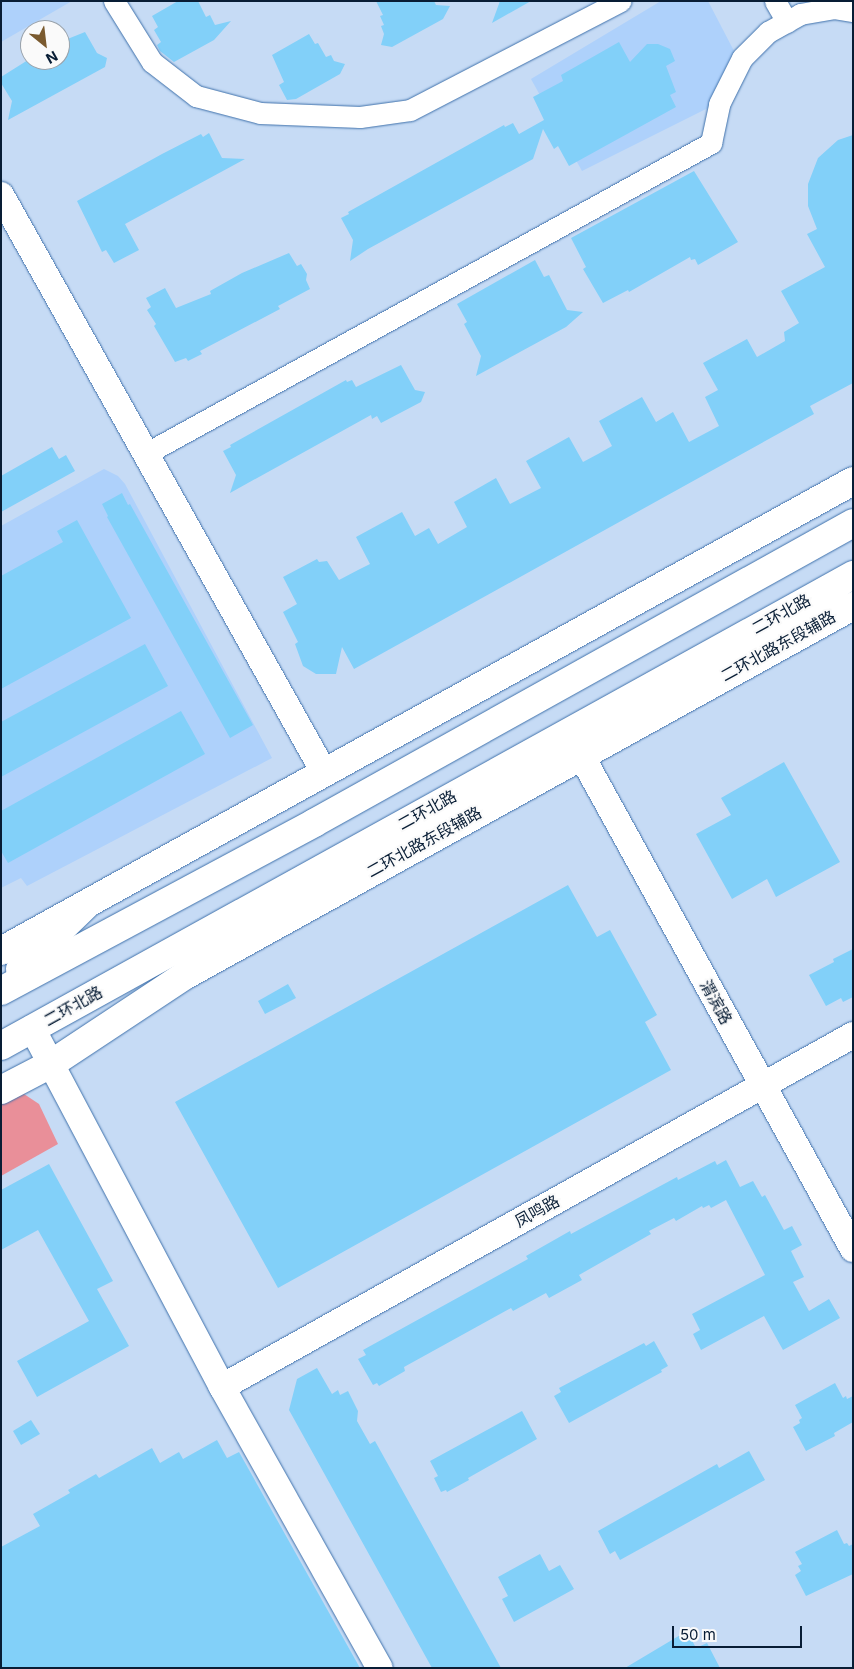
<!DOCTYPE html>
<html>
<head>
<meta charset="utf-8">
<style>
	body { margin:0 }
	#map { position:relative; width:854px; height:1669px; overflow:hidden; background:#c6dbf5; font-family:Inter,"Noto Sans SC",sans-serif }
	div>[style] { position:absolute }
	.built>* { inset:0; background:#aed1fb }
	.green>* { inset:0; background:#e98f99 }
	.building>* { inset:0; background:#82d0f9 }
	.roads { filter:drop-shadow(0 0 1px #3f71ab) drop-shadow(0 0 1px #3f71ab) }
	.minor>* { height:21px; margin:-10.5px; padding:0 10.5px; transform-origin:10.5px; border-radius:10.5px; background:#fff }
	.tertiary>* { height:26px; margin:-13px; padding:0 13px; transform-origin:13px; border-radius:13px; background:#fff }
	.secondary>* { height:28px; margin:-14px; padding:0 14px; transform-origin:14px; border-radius:14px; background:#fff }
	.trunk>* { height:28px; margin:-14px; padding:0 14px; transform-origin:14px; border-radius:14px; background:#fff }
	span { translate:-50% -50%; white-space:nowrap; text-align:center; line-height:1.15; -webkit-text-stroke:4px #fafafa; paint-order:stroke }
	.street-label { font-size:16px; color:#081d35 }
	.frame { position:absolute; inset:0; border:2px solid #081d35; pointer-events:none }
	.north { position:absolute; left:20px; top:20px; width:50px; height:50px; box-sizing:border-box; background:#fafafa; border:1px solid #99a2ab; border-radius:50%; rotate:151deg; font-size:14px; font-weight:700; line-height:20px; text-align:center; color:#081d35 }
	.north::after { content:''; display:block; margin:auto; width:18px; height:22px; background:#7a5a2f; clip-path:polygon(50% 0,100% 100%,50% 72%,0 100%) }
	.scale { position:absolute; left:672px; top:1626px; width:130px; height:22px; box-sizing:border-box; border:2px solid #081d35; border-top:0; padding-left:6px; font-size:15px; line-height:18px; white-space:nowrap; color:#081d35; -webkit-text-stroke:4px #fafafa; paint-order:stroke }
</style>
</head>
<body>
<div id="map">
	<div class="built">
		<i style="clip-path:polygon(1px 1px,72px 1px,1px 42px)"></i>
		<i style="clip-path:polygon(661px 1px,708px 1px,734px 51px,712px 106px,582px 171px,531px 79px)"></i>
		<i style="clip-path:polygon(104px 469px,118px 476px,125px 484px,272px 758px,27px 886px,21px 878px,1px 888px,1px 526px)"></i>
	</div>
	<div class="green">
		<i style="clip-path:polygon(24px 1094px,39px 1104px,58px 1144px,1px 1176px,1px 1105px,17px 1095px)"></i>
	</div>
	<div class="building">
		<i style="clip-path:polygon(178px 1px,198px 1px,206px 17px,210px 15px,215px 25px,231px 21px,214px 40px,174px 62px,160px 51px,157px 45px,161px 42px,154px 30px,158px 27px,152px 16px)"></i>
		<i style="clip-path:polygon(376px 1px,434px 1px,436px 5px,450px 6px,443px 19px,392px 47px,381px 45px,384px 34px,381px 26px,384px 25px,380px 16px,383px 15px)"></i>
		<i style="clip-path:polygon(500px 1px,531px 1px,492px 23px)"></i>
		<i style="clip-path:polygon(85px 32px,97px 53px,107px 58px,105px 67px,8px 120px,12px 101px,1px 83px,1px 77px,28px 60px,60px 60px,60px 42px)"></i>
		<i style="clip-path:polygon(309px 34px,315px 44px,318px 43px,326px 57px,331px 55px,334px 61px,345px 64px,340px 74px,296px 99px,287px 100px,279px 85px,284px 82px,272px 55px)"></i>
		<i style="clip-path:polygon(619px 42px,630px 62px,647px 44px,658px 44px,670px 49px,675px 61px,666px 66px,676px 92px,670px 95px,676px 107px,569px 166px,558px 146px,554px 149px,543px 129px,533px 159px,368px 249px,350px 261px,353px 240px,341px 218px,349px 214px,348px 212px,504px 125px,505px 127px,513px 123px,519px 134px,544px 120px,533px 97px,563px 81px,561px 75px)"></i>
		<i style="clip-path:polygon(209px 133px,222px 158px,245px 159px,125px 224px,139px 250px,114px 263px,106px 250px,102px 252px,77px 201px,162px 154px,201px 134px,203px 137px)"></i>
		<i style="clip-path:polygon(853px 135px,853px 383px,810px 406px,814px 414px,354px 669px,342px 647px,336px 674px,316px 674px,303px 666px,295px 644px,298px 642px,283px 612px,297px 604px,283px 577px,317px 559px,319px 562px,327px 561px,339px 580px,358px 570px,370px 564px,356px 537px,402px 512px,415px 536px,429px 528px,438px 544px,467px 527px,454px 502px,496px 478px,510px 504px,541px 488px,526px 461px,569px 437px,583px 462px,598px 454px,612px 446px,599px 421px,642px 397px,656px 422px,673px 412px,689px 442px,719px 426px,705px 397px,718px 390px,703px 363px,747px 339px,757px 357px,785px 341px,784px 332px,799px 323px,781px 291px,825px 267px,807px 234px,817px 229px,808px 206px,808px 184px,818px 158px,838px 140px)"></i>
		<i style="clip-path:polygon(694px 171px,738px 242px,698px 265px,695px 259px,691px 260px,690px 257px,629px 292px,628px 290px,603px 303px,583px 269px,586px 267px,571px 238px)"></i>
		<i style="clip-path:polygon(289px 253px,297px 266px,301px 264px,307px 274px,306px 280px,310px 289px,278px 306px,280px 309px,200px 351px,202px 354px,188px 361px,186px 358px,175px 362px,154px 326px,156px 324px,147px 310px,151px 307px,146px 298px,165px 288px,176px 308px,211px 294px,210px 291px,242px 273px)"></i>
		<i style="clip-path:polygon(535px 260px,544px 277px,549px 275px,567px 310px,583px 312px,566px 327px,476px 376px,481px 356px,464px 324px,467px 322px,457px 304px)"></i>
		<i style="clip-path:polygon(401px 365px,415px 390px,425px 392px,421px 402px,381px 423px,377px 416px,372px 419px,371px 415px,230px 493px,236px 475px,223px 451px,231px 447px,230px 445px,346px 380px,347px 382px,352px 380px,356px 387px)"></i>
		<i style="clip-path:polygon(52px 447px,59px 459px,66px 455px,75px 471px,1px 512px,1px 476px)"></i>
		<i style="clip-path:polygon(122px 493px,128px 505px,130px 504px,253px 725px,230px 738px,107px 517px,108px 516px,102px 504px)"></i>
		<i style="clip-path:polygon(77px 520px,131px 618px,1px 689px,1px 576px,63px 542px,57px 531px)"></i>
		<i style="clip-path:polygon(145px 644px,168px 686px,1px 777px,1px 722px)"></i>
		<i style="clip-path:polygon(181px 711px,205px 754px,8px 863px,1px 851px,1px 811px)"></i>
		<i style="clip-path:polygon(784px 762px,840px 862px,776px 897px,767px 879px,732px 899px,696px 834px,731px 815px,721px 798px)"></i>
		<i style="clip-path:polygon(568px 885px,597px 937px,610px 930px,657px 1015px,645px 1022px,671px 1070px,278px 1288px,175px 1102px)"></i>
		<i style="clip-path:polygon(853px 949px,853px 997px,843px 1002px,841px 998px,826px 1006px,809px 975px,834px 962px,833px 959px)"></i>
		<i style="clip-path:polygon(288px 984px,296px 998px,265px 1014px,258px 1001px)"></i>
		<i style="clip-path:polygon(726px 1160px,740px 1187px,753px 1181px,762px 1197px,765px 1195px,784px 1230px,792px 1226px,802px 1245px,791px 1251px,804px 1277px,793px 1282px,809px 1311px,829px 1299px,840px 1318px,783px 1350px,764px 1316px,701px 1350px,693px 1334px,700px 1330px,692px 1314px,765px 1275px,726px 1200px,711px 1208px,709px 1205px,703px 1208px,702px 1206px,676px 1221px,674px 1218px,649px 1231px,651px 1234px,579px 1275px,582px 1280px,549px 1298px,546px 1293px,513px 1311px,511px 1308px,404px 1367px,405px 1371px,379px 1386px,377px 1383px,373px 1385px,358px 1359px,366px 1355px,363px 1350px,528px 1259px,526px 1256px,570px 1231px,571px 1234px,677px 1177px,678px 1180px,715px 1161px,717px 1165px)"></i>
		<i style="clip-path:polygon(49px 1164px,113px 1281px,97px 1289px,129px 1346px,37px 1397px,17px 1361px,89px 1321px,38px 1230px,1px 1250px,1px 1190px)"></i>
		<i style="clip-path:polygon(654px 1341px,668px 1366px,661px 1370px,662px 1372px,569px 1423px,554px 1396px,561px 1392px,559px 1388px,644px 1343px,646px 1346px)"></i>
		<i style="clip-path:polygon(317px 1368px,332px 1394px,338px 1390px,340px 1395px,348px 1391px,358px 1411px,357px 1421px,370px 1444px,375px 1441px,501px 1668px,432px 1668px,289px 1410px,297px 1379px)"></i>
		<i style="clip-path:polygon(835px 1383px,843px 1398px,846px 1396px,847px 1399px,853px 1396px,853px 1422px,834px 1433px,835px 1436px,806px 1451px,793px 1427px,800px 1423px,799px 1420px,802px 1418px,795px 1405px)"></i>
		<i style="clip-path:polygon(522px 1411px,537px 1439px,468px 1478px,469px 1480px,447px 1492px,446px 1490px,441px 1492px,434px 1478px,438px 1476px,430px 1461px)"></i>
		<i style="clip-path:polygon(31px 1420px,40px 1434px,21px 1445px,13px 1431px)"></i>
		<i style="clip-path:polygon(217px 1440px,227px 1458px,239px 1452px,360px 1668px,1px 1668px,1px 1547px,40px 1526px,33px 1514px,70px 1493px,68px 1490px,96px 1474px,99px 1478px,152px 1448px,160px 1463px,179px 1452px,183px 1459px)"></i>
		<i style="clip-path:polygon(749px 1451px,765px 1480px,620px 1560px,615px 1551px,610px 1554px,598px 1531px,717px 1464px,719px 1468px)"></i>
		<i style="clip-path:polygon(837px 1530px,844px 1544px,847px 1543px,849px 1546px,853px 1544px,853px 1574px,806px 1596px,795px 1575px,801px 1571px,798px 1566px,802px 1564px,795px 1552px)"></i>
		<i style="clip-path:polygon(540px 1554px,549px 1571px,560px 1565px,574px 1589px,514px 1622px,502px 1599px,508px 1596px,498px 1577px)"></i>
		<i style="clip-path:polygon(687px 1631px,696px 1648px,707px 1643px,720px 1668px,625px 1668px)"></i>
	</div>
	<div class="roads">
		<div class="minor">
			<i style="left:114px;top:1px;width:72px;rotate:58.1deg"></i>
			<i style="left:152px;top:62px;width:56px;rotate:37.7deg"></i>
			<i style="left:196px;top:96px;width:66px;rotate:14.9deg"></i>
			<i style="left:260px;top:113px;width:100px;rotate:2.3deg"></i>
			<i style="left:360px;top:117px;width:50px;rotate:-8deg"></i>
			<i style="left:410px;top:110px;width:237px;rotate:-27.4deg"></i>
			<i style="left:775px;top:1px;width:24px;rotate:60deg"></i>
			<i style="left:145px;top:454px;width:646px;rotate:-28.79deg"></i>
			<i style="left:711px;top:143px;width:40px;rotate:-78deg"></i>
			<i style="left:719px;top:104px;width:51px;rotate:-63.4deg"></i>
			<i style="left:742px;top:58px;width:37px;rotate:-45deg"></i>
			<i style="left:768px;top:32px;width:37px;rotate:-29deg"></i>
			<i style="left:800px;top:14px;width:34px;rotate:-10deg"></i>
			<i style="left:833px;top:8px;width:20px;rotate:9deg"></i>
		</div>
		<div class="tertiary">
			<i style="left:1px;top:195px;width:663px;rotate:60.77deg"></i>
			<i style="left:581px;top:755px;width:564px;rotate:61.16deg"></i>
			<i style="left:32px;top:1028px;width:406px;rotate:62.1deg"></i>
			<i style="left:222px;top:1387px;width:322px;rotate:60.7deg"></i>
			<i style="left:222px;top:1387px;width:723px;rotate:-29.15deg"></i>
		</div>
		<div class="secondary">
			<i style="left:1px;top:951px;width:973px;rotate:-28.88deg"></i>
			<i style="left:1px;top:1090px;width:56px;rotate:-27.5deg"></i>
			<i style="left:51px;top:1064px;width:159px;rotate:-33.5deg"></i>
			<i style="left:184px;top:976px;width:765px;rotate:-28.95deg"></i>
		</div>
		<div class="trunk">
			<i style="left:20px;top:969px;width:91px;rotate:-44.1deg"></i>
			<i style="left:1px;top:991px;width:355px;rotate:-28.2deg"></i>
			<i style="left:314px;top:823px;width:617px;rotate:-29.1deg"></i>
			<i style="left:1px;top:1046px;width:974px;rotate:-28.93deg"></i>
		</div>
	</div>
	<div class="street-label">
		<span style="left:781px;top:614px;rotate:-29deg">二环北路</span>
		<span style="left:778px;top:646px;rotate:-29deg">二环北路东段辅路</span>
		<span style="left:427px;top:810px;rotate:-29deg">二环北路</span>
		<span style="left:424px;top:842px;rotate:-29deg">二环北路东段辅路</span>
		<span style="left:716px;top:1002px;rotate:61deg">渭滨路</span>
		<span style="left:73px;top:1006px;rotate:-29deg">二环北路</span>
		<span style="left:537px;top:1211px;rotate:-29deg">凤鸣路</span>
	</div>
	<div class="frame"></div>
	<div class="north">N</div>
	<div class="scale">50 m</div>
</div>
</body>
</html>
